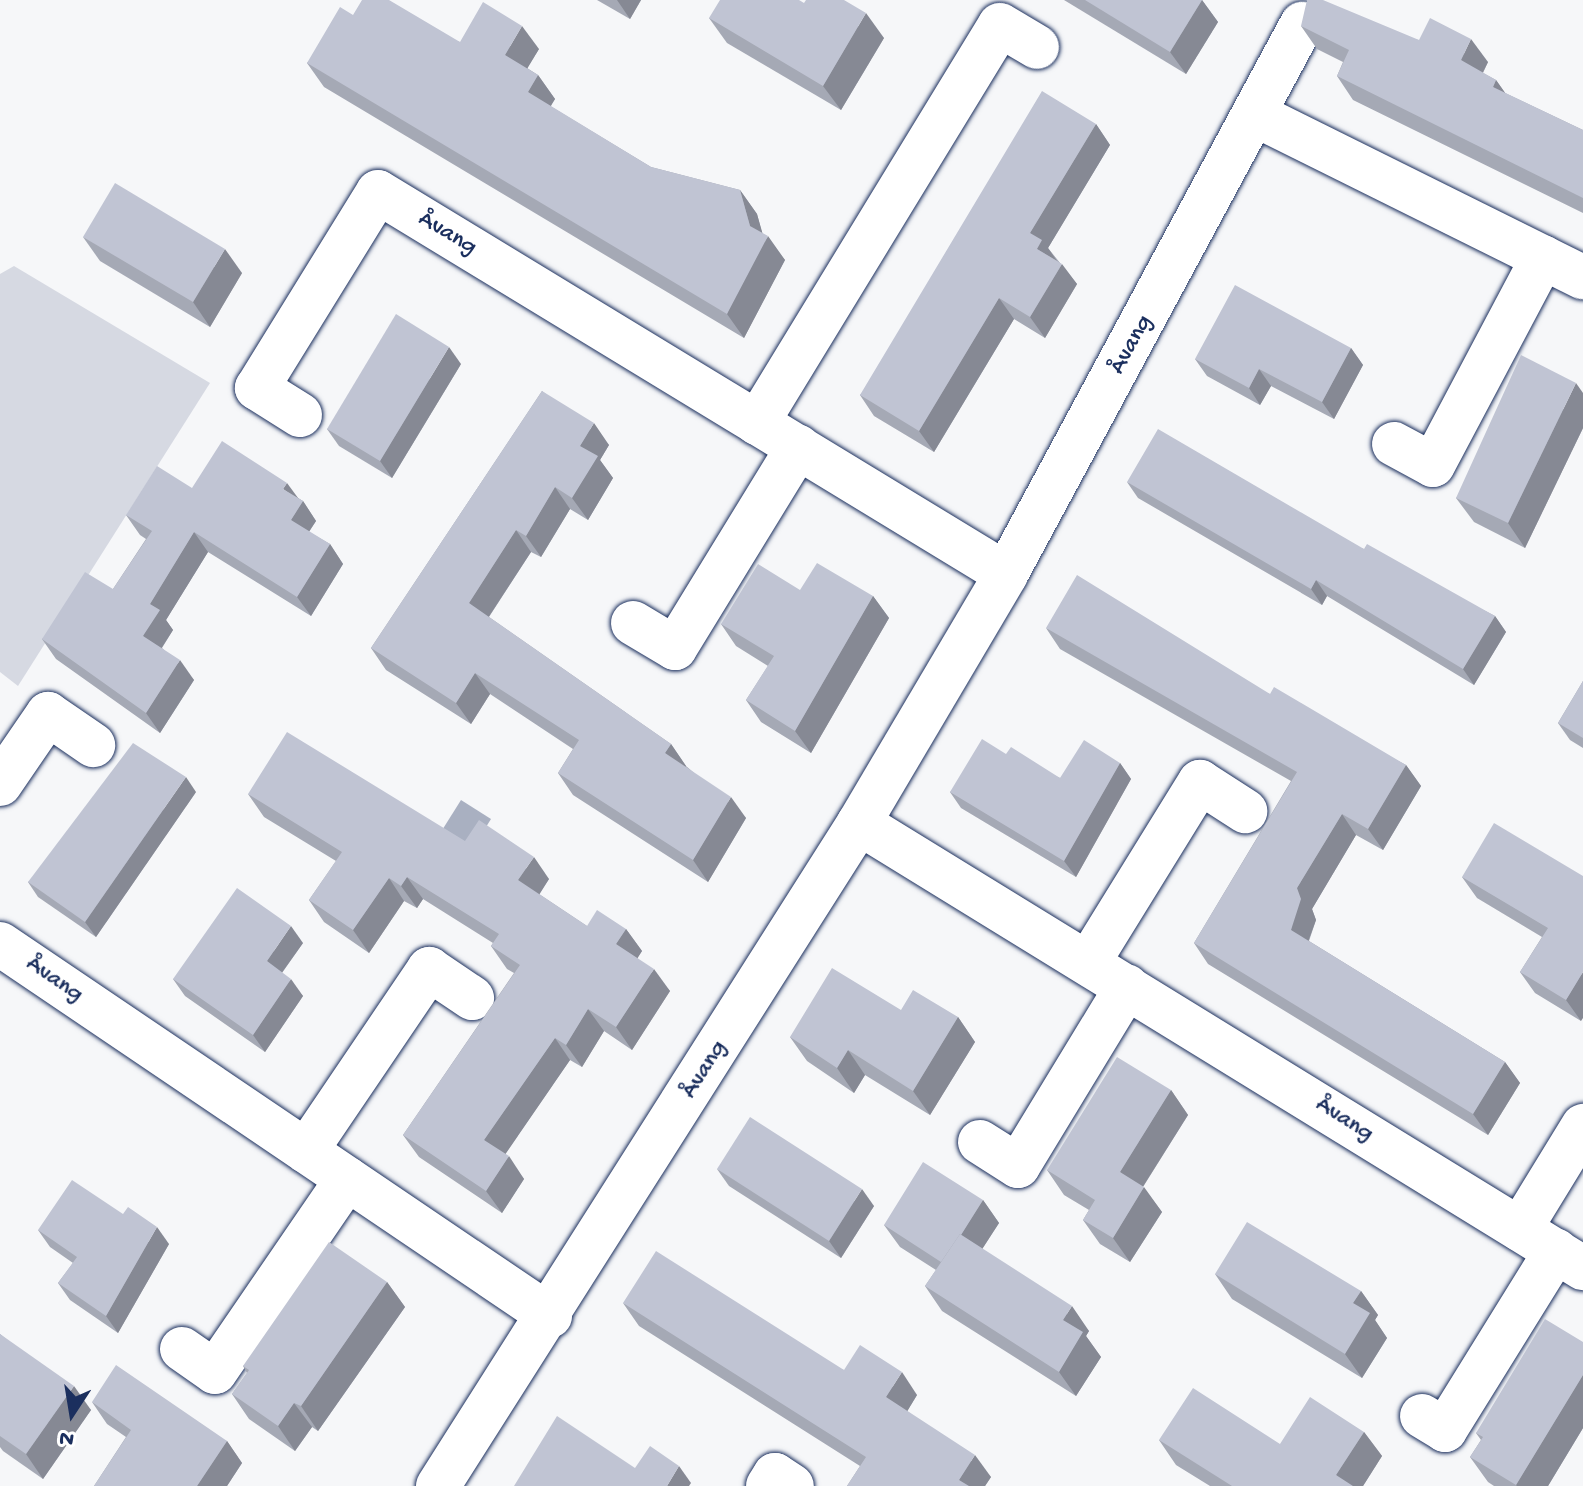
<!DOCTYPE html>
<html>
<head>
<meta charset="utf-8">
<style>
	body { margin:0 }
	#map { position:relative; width:1583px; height:1486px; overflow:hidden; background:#f6f7f9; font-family:"Gochi Hand",sans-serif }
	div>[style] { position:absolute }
	.green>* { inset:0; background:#d6d9e2 }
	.water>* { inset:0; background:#a9b0c1 }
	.roads { filter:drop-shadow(0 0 2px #1b2f5e) drop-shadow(0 0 2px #1b2f5e) }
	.street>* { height:44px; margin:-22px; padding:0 22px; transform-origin:22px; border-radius:22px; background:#fff }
	.wall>* { inset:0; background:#a5a9b5 }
	.shaded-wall>* { inset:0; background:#868994 }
	.building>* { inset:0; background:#c0c4d3 }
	span { translate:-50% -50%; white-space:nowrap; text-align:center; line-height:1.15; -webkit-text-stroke:6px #fff; paint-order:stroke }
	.street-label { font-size:24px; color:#1b2f5e }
	.north { position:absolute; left:32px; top:1374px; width:80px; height:80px; -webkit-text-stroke:6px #fff; paint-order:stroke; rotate:192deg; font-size:22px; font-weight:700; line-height:32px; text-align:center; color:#1b2f5e }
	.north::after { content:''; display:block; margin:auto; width:28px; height:36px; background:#1b2f5e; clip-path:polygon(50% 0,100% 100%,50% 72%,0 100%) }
</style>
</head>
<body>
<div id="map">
	<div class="green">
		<i style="clip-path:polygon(14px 266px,210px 383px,18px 686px,0 672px,0 274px)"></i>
	</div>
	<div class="water">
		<i style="clip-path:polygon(461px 800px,491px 819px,454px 878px,424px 859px)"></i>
	</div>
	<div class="roads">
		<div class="street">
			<i style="left:1258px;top:116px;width:363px;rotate:26.4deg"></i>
			<i style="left:300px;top:415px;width:51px;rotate:-147.9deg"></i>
			<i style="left:257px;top:388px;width:230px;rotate:-58.3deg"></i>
			<i style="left:378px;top:192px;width:735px;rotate:31.31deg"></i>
			<i style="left:757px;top:423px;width:466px;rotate:-58.6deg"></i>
			<i style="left:1000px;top:25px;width:43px;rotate:30.7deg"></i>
			<i style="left:1394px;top:444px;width:44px;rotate:28.3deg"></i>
			<i style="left:1433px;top:465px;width:235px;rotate:-62.1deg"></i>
			<i style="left:633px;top:623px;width:49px;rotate:30.8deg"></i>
			<i style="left:675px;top:648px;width:236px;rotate:-58.5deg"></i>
			<i style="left:0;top:784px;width:85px;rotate:-55.6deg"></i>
			<i style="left:48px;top:714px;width:55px;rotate:34.6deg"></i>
			<i style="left:859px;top:823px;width:850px;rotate:31.58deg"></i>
			<i style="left:0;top:944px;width:664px;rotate:34.07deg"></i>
			<i style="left:1088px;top:963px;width:213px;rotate:-58.3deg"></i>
			<i style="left:1200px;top:782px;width:54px;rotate:32.8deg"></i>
			<i style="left:980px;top:1142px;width:45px;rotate:32.3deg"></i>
			<i style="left:1018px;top:1166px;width:210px;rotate:-58.7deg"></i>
			<i style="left:306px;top:1151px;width:220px;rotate:-55.9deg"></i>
			<i style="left:429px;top:969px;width:52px;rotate:34deg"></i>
			<i style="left:1520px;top:1229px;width:121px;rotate:-58.5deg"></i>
			<i style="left:182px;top:1349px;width:40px;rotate:34.9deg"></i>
			<i style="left:215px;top:1372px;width:234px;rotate:-55.6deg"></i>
			<i style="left:1422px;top:1416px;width:27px;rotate:31deg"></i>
			<i style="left:1445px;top:1430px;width:211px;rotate:-58.2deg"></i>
			<i style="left:438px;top:1486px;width:785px;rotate:-57.58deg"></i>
			<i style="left:859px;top:823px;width:289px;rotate:-59.4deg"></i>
			<i style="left:1006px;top:574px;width:625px;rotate:-61.71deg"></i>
			<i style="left:768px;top:1486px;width:13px;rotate:-58deg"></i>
			<i style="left:775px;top:1475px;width:20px;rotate:33deg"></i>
		</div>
	</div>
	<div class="wall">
		<i style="clip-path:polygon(597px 0,641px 0,630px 19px)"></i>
		<i style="clip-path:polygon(1064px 0,1202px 0,1218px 22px,1186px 74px)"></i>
		<i style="clip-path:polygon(804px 3px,884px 38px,841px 110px,727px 43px,709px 18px)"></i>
		<i style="clip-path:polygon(353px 15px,460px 42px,539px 49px,527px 68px,538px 75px,555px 99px,550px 106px,651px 167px,740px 190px,757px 214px,762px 233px,785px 260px,744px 338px,324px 87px,307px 63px)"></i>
		<i style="clip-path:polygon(1301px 26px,1419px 40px,1488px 62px,1483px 73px,1496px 80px,1505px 93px,1583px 130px,1583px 213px,1353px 100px,1337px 76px,1343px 62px,1317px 49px)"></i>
		<i style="clip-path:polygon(1096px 124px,1110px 145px,1048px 248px,1077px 284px,1045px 338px,1014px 319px,934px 452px,874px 416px,860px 395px)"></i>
		<i style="clip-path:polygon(83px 237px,242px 273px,210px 327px,100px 261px)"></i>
		<i style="clip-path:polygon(1351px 348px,1363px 365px,1334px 419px,1271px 386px,1260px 405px,1207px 376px,1195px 359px)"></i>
		<i style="clip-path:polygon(461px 364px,392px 478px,339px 446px,327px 429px)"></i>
		<i style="clip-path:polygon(542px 391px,609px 445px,600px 460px,613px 478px,588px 520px,570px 509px,541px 557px,531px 552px,489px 617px,671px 744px,686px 766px,746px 818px,708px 882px,573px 795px,558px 773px,573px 749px,490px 694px,471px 724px,386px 670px,371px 648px)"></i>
		<i style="clip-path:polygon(1583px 393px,1583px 428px,1525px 548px,1474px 522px,1456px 498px)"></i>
		<i style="clip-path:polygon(1127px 482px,1364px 549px,1495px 616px,1506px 632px,1474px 685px,1327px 596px,1322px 605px,1138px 498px)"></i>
		<i style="clip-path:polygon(192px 488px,298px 498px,303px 501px,316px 521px,309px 532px,330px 544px,343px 564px,311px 616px,208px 552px,166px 620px,173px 630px,162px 648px,194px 680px,160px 733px,56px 659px,42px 639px,113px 589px,146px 539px,140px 535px,126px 515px)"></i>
		<i style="clip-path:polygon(800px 590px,873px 596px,889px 618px,811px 753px,761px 722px,746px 700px,768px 666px,736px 646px,721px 624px)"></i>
		<i style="clip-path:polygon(1046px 628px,1270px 694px,1406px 765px,1421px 786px,1383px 850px,1356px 835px,1312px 909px,1316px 920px,1309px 941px,1505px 1062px,1520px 1083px,1488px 1135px,1208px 964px,1194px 943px,1291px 781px,1060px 649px)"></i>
		<i style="clip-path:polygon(1583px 681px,1583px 748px,1570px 740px,1558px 723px)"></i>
		<i style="clip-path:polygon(1006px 754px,1060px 778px,1120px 763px,1131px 779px,1076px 877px,961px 808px,950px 792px)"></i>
		<i style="clip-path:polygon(196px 792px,96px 937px,38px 897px,28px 882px)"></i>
		<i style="clip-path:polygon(248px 794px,465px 841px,549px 879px,539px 894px,587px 926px,626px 929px,642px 951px,637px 958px,670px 991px,632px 1050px,604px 1031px,582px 1067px,570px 1060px,505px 1154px,524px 1179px,502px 1213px,419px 1157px,403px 1135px,514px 973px,507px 969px,491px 946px,493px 943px,423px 899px,417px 908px,404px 901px,369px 953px,324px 922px,309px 900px,336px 861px,264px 817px)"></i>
		<i style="clip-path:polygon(1583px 876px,1581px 1021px,1535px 993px,1520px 972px,1542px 937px,1477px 898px,1462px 877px)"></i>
		<i style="clip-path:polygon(303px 943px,282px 973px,303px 996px,265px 1052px,185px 996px,173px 979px)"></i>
		<i style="clip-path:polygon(901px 1010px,958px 1017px,975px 1042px,930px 1115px,865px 1075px,854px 1093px,807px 1061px,790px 1037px)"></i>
		<i style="clip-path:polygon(1171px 1090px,1188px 1115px,1143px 1187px,1162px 1212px,1130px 1262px,1100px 1244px,1083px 1220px,1089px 1210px,1064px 1195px,1047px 1170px)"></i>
		<i style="clip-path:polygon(717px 1169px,874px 1206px,841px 1258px,729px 1186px)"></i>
		<i style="clip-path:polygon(983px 1200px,999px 1223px,982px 1249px,1089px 1331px,1086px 1336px,1101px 1357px,1076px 1396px,942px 1311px,925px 1286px,936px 1270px,900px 1247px,884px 1225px)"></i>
		<i style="clip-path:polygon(38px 1230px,169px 1244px,118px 1333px,70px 1300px,58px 1283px,73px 1263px,50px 1247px)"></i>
		<i style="clip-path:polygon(1215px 1274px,1361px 1291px,1378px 1315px,1375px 1320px,1387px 1338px,1362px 1378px,1232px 1299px)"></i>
		<i style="clip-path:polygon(387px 1282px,405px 1307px,318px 1431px,312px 1427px,295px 1451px,249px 1419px,232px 1394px,247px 1373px,243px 1366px)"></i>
		<i style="clip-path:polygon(623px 1303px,844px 1370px,917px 1395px,907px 1411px,991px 1477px,985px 1486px,847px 1486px,860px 1466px,639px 1326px)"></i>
		<i style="clip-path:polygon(0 1334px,91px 1410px,43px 1479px,3px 1451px,0 1447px)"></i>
		<i style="clip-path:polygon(1583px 1342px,1583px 1428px,1548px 1486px,1494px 1486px,1488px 1482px,1470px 1457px,1481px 1440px,1476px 1433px)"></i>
		<i style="clip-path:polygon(92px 1402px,227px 1441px,242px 1463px,227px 1486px,94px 1486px,126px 1437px,107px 1424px)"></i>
		<i style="clip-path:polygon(1364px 1432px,1382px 1456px,1363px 1486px,1210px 1486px,1176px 1465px,1159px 1440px,1280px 1444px)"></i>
	</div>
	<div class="shaded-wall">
		<i style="clip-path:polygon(617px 0,641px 0,630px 19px)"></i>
		<i style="clip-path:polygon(1202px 0,1218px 22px,1186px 74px,1170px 52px)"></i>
		<i style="clip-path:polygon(866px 13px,884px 38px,841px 110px,823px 86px)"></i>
		<i style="clip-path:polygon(522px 26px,539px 49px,521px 79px,505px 55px)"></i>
		<i style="clip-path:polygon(1471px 39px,1488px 62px,1477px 84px,1461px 60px)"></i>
		<i style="clip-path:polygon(538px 75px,555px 99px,545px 116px,528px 92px)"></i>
		<i style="clip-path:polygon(1496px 80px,1513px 104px,1493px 87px)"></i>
		<i style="clip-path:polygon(1096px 124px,1110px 145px,1048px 248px,1057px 261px,1037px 249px,1030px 233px)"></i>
		<i style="clip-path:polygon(740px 190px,757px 214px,765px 242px,768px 236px,785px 260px,744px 338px,727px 314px,750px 226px)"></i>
		<i style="clip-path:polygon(225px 249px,242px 273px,210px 327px,193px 302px)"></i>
		<i style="clip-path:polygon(1062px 264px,1077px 284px,1045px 338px,1030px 317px)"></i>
		<i style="clip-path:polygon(999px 298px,1014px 319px,934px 452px,919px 431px)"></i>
		<i style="clip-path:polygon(449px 347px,461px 364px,392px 478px,380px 461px)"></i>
		<i style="clip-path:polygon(1351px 348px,1363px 365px,1334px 419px,1322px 402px)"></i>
		<i style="clip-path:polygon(1259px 369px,1271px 386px,1260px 405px,1249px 388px)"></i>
		<i style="clip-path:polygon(1576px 383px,1583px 393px,1583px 428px,1525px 548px,1508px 523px)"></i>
		<i style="clip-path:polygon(594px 423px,609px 445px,600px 460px,613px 478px,588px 520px,572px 498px,580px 446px)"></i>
		<i style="clip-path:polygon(287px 483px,301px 502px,283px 489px)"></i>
		<i style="clip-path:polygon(555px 487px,570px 509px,541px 557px,526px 536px)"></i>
		<i style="clip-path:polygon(303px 501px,316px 521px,304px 539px,291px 520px)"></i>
		<i style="clip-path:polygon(516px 530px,531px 552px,484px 624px,469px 603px)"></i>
		<i style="clip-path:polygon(194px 532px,208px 552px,166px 620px,173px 630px,157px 655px,143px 636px,150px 604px)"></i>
		<i style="clip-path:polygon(330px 544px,343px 564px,311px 616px,297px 597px)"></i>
		<i style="clip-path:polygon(1316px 580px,1327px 596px,1322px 605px,1311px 589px)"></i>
		<i style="clip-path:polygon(873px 596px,889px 618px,811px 753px,795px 731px)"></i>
		<i style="clip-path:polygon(1495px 616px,1506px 632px,1474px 685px,1463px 669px)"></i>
		<i style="clip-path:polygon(180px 660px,194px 680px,160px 733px,146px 713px)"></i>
		<i style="clip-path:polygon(475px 673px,490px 694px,471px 724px,456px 703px)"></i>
		<i style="clip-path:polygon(671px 744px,686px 766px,681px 774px,665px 753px)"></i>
		<i style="clip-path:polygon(1120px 763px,1131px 779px,1076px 877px,1064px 861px)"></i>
		<i style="clip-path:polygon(1406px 765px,1421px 786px,1383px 850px,1368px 829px)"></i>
		<i style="clip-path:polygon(186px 777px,196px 792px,96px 937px,85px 922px)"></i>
		<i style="clip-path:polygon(731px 797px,746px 818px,708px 882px,693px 860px)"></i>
		<i style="clip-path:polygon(1342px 814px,1356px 835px,1312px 909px,1316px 920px,1305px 950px,1291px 930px,1297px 888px)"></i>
		<i style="clip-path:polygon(534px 857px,549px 879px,534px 903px,518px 880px)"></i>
		<i style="clip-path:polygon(407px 877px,423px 899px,417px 908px,401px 886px)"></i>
		<i style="clip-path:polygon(389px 878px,404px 901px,369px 953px,353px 930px)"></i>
		<i style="clip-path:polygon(291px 926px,303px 943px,278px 978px,267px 961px)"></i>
		<i style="clip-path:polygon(626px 929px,642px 951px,632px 967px,616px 944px)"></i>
		<i style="clip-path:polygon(654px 969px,670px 991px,632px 1050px,616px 1027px)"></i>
		<i style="clip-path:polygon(1583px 972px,1583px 1018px,1581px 1021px,1566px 1000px)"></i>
		<i style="clip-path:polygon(291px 979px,303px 996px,265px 1052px,253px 1035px)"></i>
		<i style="clip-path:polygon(588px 1009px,604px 1031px,582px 1067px,566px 1045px)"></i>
		<i style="clip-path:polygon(958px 1017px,975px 1042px,930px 1115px,913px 1091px)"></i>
		<i style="clip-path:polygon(555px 1038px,570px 1060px,500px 1162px,484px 1140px)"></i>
		<i style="clip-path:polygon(848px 1050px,865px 1075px,854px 1093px,837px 1068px)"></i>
		<i style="clip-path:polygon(1505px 1062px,1520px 1083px,1488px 1135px,1473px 1114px)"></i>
		<i style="clip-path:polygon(1171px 1090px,1188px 1115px,1137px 1196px,1120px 1172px)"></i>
		<i style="clip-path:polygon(509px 1156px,524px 1179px,502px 1213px,486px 1191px)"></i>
		<i style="clip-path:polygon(1144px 1187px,1162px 1212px,1130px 1262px,1113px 1238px)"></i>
		<i style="clip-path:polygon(862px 1189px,874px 1206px,841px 1258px,829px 1241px)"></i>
		<i style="clip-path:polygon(983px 1200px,999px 1223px,959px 1285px,943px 1263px)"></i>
		<i style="clip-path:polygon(157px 1227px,169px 1244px,118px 1333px,106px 1316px)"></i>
		<i style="clip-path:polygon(387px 1282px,405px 1307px,318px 1431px,301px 1406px)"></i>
		<i style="clip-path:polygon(1361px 1291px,1378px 1315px,1375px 1320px,1387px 1338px,1362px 1378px,1345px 1354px,1353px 1303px)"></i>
		<i style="clip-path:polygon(1072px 1306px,1089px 1331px,1086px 1336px,1101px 1357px,1076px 1396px,1059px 1372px,1063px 1320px)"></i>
		<i style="clip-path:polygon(902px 1372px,917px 1395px,902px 1420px,886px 1397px)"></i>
		<i style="clip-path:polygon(1583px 1375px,1583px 1428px,1548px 1486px,1517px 1486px,1516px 1485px)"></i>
		<i style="clip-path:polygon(74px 1386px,91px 1410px,43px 1479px,26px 1454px)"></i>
		<i style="clip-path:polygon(294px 1403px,312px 1427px,295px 1451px,278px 1426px)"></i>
		<i style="clip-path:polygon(1364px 1432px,1382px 1456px,1363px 1486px,1344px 1486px,1336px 1475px)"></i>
		<i style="clip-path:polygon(227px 1441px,242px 1463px,227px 1486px,197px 1486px)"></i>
		<i style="clip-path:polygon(975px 1455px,991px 1477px,985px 1486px,963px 1486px,959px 1480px)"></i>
		<i style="clip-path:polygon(679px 1466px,691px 1483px,689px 1486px,667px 1486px)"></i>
	</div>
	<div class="building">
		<i style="clip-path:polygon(362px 0,389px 0,460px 42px,483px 2px,522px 26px,505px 55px,538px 75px,528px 92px,651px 167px,740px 190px,750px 226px,768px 236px,727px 314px,307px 63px,340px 7px,353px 15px)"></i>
		<i style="clip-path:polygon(720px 0,799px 0,804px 3px,806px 0,844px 0,866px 13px,823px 86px,709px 18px)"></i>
		<i style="clip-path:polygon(1085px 0,1202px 0,1170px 52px)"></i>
		<i style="clip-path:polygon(1307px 0,1323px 0,1419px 40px,1430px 18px,1471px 39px,1461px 60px,1496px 80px,1493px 87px,1583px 130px,1583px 198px,1337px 76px,1349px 50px,1301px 26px)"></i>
		<i style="clip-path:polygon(1042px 91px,1096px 124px,1030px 233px,1042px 240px,1037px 249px,1062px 264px,1030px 317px,999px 298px,919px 431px,860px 395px)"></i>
		<i style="clip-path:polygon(115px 183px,225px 249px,193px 302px,83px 237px)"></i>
		<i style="clip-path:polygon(1235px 285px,1351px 348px,1322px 402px,1259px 369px,1249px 388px,1195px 359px)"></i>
		<i style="clip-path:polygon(396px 314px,449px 347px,380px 461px,327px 429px)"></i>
		<i style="clip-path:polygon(1521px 355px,1576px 383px,1508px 523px,1456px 498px)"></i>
		<i style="clip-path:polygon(542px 391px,594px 423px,580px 446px,598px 456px,572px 498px,555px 487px,526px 536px,516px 530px,469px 603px,671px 744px,665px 753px,731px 797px,693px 860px,558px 773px,579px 740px,475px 673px,456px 703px,371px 648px)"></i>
		<i style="clip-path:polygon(1158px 429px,1364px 549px,1367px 544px,1495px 616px,1463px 669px,1316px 580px,1311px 589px,1127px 482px)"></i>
		<i style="clip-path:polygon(222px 441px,287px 483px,283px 489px,303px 501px,291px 520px,330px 544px,297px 597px,194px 532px,150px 604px,160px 610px,143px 636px,180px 660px,146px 713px,42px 639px,85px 572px,113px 589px,152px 531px,126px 515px,157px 466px,192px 488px)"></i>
		<i style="clip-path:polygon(817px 563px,873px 596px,795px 731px,746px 700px,774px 656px,721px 624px,758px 564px,800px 590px)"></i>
		<i style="clip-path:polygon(1077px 575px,1270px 694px,1274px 687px,1406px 765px,1368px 829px,1342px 814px,1297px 888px,1301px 899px,1291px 930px,1505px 1062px,1473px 1114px,1194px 943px,1297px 772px,1046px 628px)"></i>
		<i style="clip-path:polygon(1583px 681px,1583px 738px,1558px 723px)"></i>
		<i style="clip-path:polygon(287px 732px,465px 841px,479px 820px,534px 857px,518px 880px,587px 926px,597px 910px,626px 929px,616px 944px,654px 969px,616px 1027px,588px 1009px,566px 1045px,555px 1038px,484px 1140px,509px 1156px,486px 1191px,403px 1135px,520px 965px,491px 946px,499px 934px,407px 877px,401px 886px,389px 878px,353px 930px,309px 900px,342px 852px,248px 794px)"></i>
		<i style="clip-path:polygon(982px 739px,1006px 754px,1011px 747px,1060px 778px,1084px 740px,1120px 763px,1064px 861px,950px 792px)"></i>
		<i style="clip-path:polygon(133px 743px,186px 777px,85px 922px,28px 882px)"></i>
		<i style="clip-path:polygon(1494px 823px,1583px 876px,1583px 972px,1566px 1000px,1520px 972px,1548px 928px,1462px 877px)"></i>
		<i style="clip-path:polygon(237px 888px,291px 926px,267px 961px,291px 979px,253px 1035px,173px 979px)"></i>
		<i style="clip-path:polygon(832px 968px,901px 1010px,913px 990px,958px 1017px,913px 1091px,848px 1050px,837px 1068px,790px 1037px)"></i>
		<i style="clip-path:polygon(1117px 1057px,1171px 1090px,1120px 1172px,1144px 1187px,1113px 1238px,1083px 1220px,1095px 1200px,1047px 1170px)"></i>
		<i style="clip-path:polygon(750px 1117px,862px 1189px,829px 1241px,717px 1169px)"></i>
		<i style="clip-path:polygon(923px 1162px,983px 1200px,961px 1235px,960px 1234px,941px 1262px,884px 1225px)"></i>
		<i style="clip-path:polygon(72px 1180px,123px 1214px,128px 1207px,157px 1227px,106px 1316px,58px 1283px,77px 1257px,38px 1230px)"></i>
		<i style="clip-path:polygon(1247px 1222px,1361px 1291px,1353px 1303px,1370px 1313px,1345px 1354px,1215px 1274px)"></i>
		<i style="clip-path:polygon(960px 1234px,1072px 1306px,1063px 1320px,1083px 1332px,1059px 1372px,925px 1286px)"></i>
		<i style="clip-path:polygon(329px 1242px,387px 1282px,301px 1406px,294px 1403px,278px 1426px,232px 1394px,249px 1370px,243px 1366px)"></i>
		<i style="clip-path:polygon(656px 1251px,844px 1370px,860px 1345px,902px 1372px,886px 1397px,975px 1455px,959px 1480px,969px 1486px,847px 1486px,866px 1457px,623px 1303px)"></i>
		<i style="clip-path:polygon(1545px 1319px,1583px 1342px,1583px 1375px,1516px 1485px,1470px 1457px,1483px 1437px,1476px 1433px)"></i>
		<i style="clip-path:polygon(0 1334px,74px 1386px,26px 1454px,0 1436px)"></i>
		<i style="clip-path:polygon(116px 1365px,227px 1441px,197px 1486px,94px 1486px,131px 1430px,92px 1402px)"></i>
		<i style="clip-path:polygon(1193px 1388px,1280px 1444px,1310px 1397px,1364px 1432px,1336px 1475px,1353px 1486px,1232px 1486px,1159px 1440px)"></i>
		<i style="clip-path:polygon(557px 1416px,635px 1468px,650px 1446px,679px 1466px,667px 1486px,514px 1486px)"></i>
	</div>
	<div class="street-label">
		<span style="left:447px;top:234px;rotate:31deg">Åvang</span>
		<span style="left:1132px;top:345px;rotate:-61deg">Åvang</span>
		<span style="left:54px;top:980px;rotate:34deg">Åvang</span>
		<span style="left:705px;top:1070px;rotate:-58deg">Åvang</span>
		<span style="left:1344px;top:1120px;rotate:32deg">Åvang</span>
	</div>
	<div class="north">N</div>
</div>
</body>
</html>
